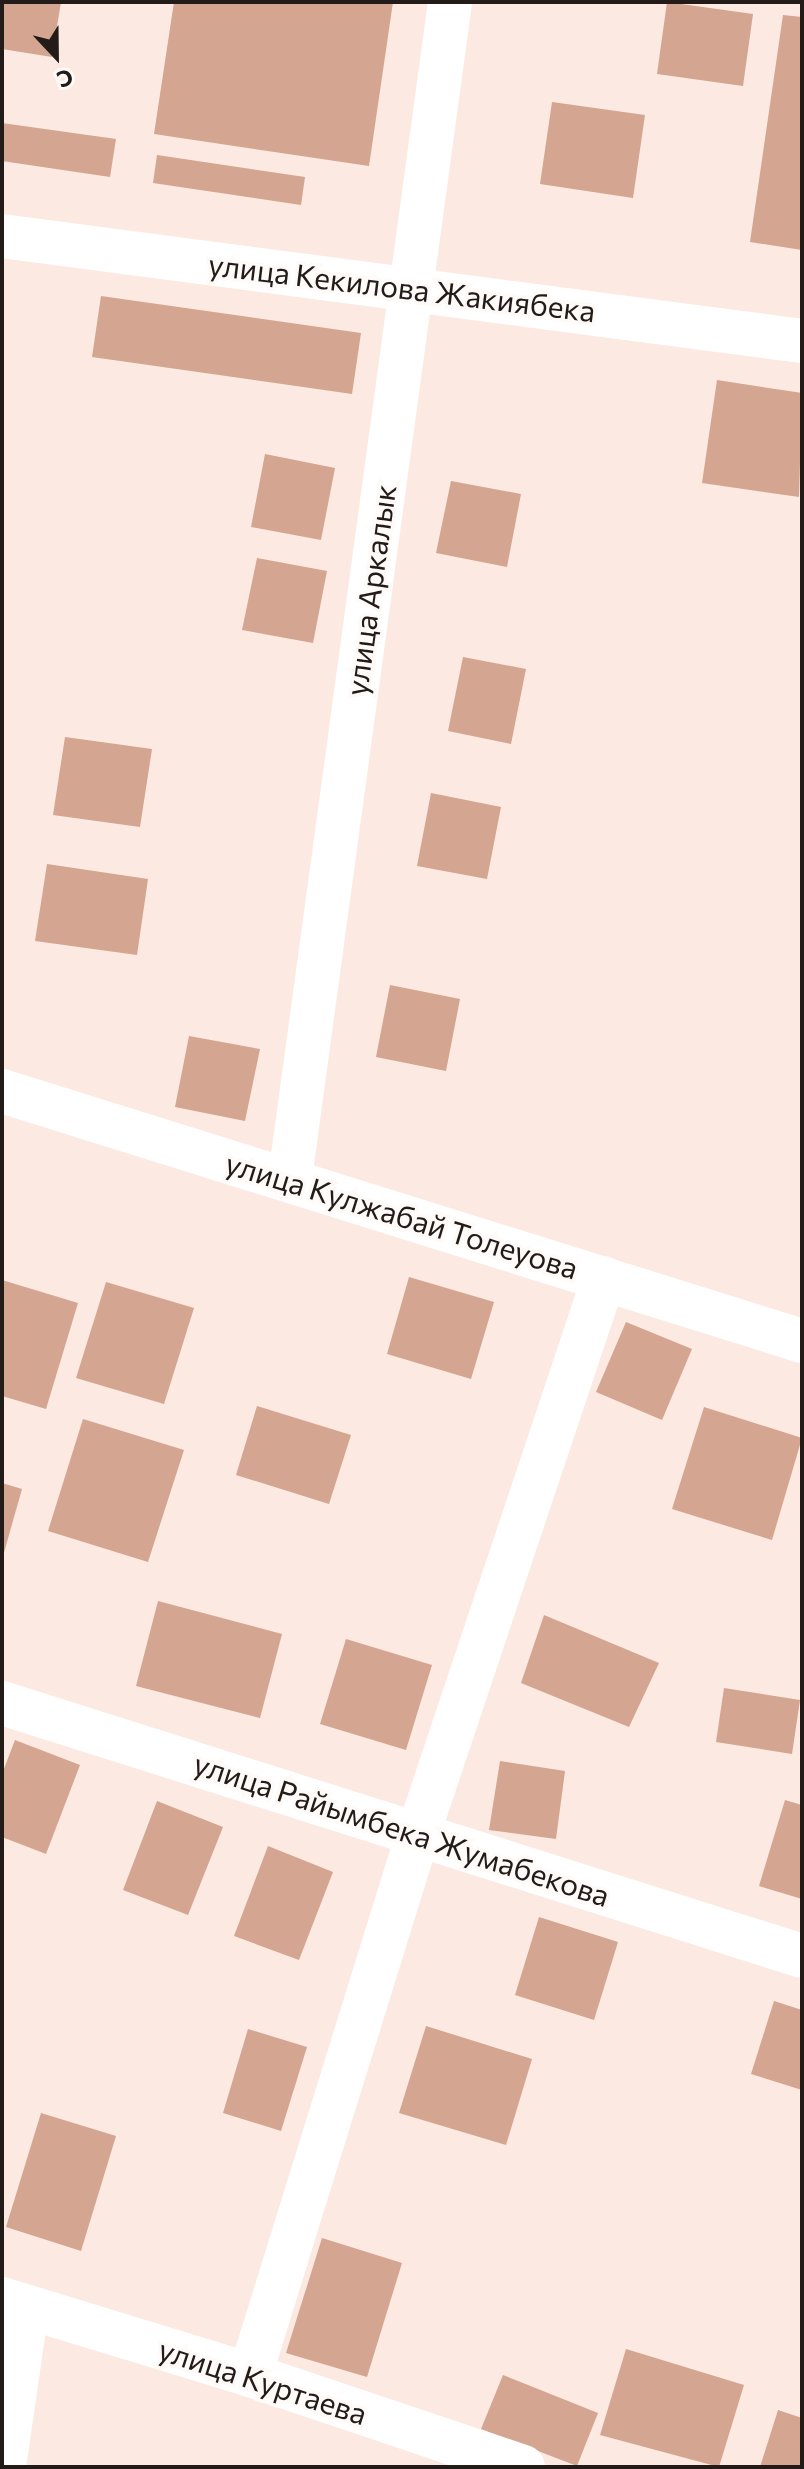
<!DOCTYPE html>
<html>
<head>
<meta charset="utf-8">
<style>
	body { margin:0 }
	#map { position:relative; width:804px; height:2469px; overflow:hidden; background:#fce9e1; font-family:Commissioner,sans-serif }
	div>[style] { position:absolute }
	.building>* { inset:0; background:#d4a590 }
	.street>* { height:44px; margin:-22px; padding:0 22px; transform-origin:22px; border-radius:22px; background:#fff }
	span { translate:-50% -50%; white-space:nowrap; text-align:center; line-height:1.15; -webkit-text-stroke:7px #fefaf8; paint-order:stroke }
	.street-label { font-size:30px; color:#221b18 }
	.frame { position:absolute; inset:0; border:4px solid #221b18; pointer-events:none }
	.north { position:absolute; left:16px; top:16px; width:80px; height:80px; -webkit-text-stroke:6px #fefaf8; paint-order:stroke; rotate:158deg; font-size:22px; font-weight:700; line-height:32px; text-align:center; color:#221b18 }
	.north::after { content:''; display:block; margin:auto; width:28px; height:36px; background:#221b18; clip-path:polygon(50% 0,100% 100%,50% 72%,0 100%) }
</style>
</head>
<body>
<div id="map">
	<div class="building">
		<i style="clip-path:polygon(2px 2px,61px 2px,52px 57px,2px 49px)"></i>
		<i style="clip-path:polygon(174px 2px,393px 2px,369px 166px,154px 134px)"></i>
		<i style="clip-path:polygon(667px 2px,753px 14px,743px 86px,657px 74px)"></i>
		<i style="clip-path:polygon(783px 15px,802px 17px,802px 250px,750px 242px)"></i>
		<i style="clip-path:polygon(552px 102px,645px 115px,633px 198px,540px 184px)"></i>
		<i style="clip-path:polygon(2px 123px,116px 139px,110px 177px,2px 161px)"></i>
		<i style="clip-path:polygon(157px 155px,305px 177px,301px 205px,153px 183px)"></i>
		<i style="clip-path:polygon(101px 296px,361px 333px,352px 394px,92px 357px)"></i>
		<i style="clip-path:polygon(717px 380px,802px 393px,799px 497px,702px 483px)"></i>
		<i style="clip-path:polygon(265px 454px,335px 468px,321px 540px,251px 527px)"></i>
		<i style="clip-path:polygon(451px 481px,521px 494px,507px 567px,436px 553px)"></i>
		<i style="clip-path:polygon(257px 558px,327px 571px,313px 643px,242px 630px)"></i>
		<i style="clip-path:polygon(463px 657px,526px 669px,511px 744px,448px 731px)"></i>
		<i style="clip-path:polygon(65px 737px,152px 749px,140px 827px,53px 815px)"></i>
		<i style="clip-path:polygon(431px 793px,501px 807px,487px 879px,417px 866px)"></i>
		<i style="clip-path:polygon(47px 864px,148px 879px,137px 955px,35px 941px)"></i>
		<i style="clip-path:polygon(390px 985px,460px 999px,446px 1071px,376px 1057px)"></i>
		<i style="clip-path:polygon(189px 1036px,260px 1049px,245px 1121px,175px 1107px)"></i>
		<i style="clip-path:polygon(409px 1277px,494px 1302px,471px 1379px,387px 1354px)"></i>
		<i style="clip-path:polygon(2px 1280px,78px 1303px,46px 1409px,2px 1396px)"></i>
		<i style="clip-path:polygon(106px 1282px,194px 1308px,164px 1404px,76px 1378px)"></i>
		<i style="clip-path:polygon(626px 1322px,692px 1349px,662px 1420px,596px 1392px)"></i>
		<i style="clip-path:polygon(257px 1406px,351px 1435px,329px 1504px,236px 1475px)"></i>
		<i style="clip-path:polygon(704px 1407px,802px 1438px,772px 1540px,672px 1509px)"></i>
		<i style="clip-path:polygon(83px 1419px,184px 1450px,148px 1562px,48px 1531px)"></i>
		<i style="clip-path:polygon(2px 1483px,22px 1489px,3px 1556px,2px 1556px)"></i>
		<i style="clip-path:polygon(158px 1601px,282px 1634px,260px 1718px,136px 1686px)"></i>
		<i style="clip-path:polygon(544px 1615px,659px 1663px,629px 1727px,521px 1683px)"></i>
		<i style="clip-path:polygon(346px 1639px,432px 1665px,406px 1750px,320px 1724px)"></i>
		<i style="clip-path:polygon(724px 1688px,800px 1700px,792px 1754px,716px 1742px)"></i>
		<i style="clip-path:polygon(15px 1740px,80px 1765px,46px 1854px,2px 1837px,2px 1774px)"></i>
		<i style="clip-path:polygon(500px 1761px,565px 1771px,556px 1839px,489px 1830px)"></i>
		<i style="clip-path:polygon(785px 1800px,802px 1805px,802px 1899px,759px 1886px)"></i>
		<i style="clip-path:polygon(157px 1801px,223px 1827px,188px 1915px,123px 1890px)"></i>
		<i style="clip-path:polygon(268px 1846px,333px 1872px,299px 1960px,234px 1936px)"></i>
		<i style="clip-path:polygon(539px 1917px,618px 1942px,594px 2020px,515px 1995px)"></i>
		<i style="clip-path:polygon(774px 2001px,802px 2010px,802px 2090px,751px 2074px)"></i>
		<i style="clip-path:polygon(426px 2026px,532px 2059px,506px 2145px,399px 2113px)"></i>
		<i style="clip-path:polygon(248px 2029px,307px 2047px,281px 2131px,223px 2113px)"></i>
		<i style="clip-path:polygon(41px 2113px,116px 2136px,81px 2251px,6px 2227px)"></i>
		<i style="clip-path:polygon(322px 2238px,402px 2263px,367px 2377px,286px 2353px)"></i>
		<i style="clip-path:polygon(626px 2349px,744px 2385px,719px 2467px,600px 2435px)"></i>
		<i style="clip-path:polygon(503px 2375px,598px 2413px,577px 2466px,481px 2429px)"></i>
		<i style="clip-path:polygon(778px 2410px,802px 2418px,802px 2467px,760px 2467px)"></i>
	</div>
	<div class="street">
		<i style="left:2px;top:236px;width:807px;rotate:7.48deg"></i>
		<i style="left:2px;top:1091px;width:838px;rotate:17.35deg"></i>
		<i style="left:290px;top:1178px;width:1187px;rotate:-82.25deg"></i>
		<i style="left:2px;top:1703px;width:839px;rotate:17.55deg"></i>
		<i style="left:2px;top:2299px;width:259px;rotate:17deg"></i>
		<i style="left:250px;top:2375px;width:288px;rotate:18.6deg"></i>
		<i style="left:250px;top:2375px;width:566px;rotate:-72.75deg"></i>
		<i style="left:418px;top:1834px;width:586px;rotate:-71.5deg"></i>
		<i style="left:4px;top:2467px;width:162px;rotate:-81.8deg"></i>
	</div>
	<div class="street-label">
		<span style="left:402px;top:287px;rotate:7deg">улица Кекилова Жакиябека</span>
		<span style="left:370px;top:590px;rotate:-82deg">улица Аркалык</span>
		<span style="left:402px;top:1215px;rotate:17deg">улица Кулжабай Толеуова</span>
		<span style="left:402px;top:1829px;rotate:18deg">улица Райымбека Жумабекова</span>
		<span style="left:263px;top:2381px;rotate:18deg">улица Куртаева</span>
	</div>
	<div class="frame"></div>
	<div class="north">С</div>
</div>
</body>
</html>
